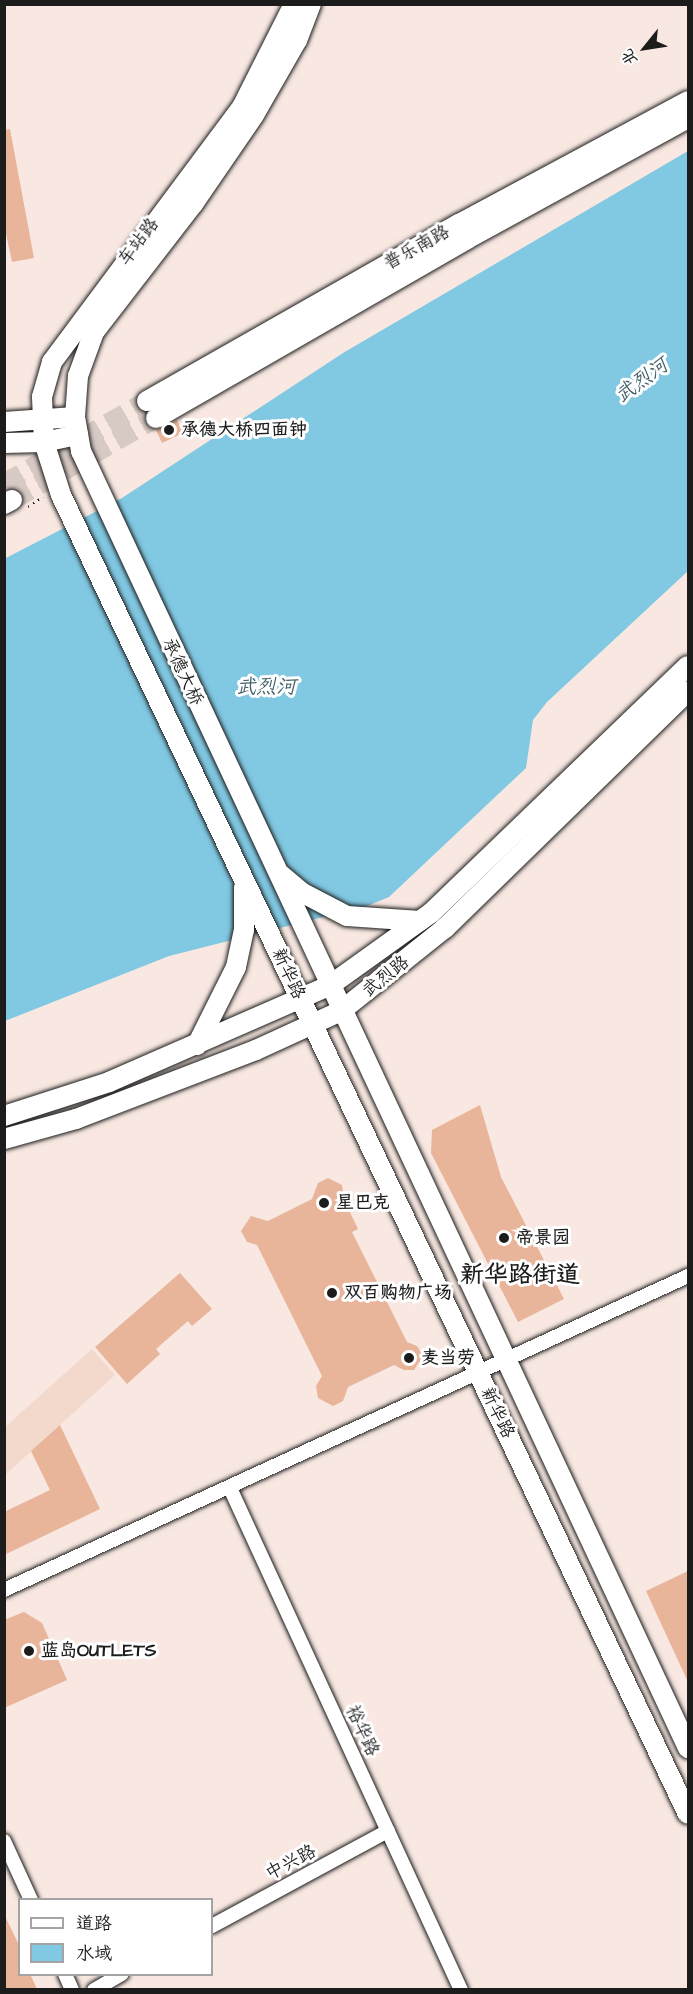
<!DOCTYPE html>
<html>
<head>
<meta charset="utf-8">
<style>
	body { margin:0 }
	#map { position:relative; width:693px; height:1994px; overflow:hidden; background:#f8e8e1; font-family:"Architects Daughter","LXGW WenKai TC",sans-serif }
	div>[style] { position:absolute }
	.built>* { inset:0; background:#f3d8cc }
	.water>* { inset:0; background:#81c8e2 }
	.building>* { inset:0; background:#e8b49a }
	.secondary-tunnel>* { height:20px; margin-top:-10px; transform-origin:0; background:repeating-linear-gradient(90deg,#d7c9c3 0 20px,transparent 0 30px) }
	.path>* { height:2px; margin-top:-1px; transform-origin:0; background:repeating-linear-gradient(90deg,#1c1c1c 0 1.5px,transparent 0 6px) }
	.roads { filter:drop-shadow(0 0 2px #1c1c1c) drop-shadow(0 0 2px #1c1c1c) }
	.minor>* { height:14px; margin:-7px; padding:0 7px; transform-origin:7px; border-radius:7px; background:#fff }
	.secondary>* { height:20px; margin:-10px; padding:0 10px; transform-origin:10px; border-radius:10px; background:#fff }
	.dots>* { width:16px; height:16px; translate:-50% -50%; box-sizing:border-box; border:3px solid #fff; border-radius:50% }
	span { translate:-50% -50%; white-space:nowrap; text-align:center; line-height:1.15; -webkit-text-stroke:6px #fff; paint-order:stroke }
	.street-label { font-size:18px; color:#1c1c1c }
	.poi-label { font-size:18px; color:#1c1c1c; font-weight:700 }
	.left { translate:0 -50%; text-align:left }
	.water-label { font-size:20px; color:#44616b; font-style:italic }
	.district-label { font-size:24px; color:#1c1c1c; font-weight:700 }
	.frame { position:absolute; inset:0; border:6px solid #1c1c1c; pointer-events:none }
	.legend { position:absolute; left:18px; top:1898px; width:195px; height:78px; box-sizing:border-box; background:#fff; border:2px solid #a4a4a4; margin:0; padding:8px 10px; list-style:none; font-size:18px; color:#1c1c1c }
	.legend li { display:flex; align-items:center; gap:12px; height:30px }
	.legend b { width:30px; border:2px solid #a4a4a4 }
	.north { position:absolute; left:615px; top:18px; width:60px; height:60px; -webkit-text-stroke:4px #fff; paint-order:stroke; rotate:240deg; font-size:16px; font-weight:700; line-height:24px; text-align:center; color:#1c1c1c }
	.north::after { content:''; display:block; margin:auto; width:21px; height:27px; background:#1c1c1c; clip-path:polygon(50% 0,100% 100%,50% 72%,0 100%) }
</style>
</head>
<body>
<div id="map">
	<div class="built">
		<i style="clip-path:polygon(92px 1349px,115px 1375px,5px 1475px,5px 1427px)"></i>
	</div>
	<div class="water">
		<i style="clip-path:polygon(688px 151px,688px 571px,547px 702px,533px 720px,526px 768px,389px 897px,367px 906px,169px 956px,5px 1021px,4px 559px,122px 498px,343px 353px)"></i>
	</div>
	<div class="building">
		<i style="clip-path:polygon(10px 129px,34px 258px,12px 262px,4px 224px,4px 130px)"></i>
		<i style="clip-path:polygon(177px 420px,183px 433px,162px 443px,156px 430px)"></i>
		<i style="clip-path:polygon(480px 1105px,501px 1177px,564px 1299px,518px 1322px,431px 1153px,432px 1130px)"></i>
		<i style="clip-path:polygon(328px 1178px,342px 1185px,344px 1200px,358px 1229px,352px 1232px,407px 1342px,417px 1346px,423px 1356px,414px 1370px,404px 1370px,394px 1365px,348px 1387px,343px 1401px,333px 1406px,318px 1398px,316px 1386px,322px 1376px,257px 1245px,247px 1242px,241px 1231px,251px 1216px,268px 1221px,312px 1199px,318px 1183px)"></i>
		<i style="clip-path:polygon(180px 1273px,212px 1309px,192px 1326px,188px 1321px,156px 1349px,160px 1354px,127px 1384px,95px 1347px)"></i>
		<i style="clip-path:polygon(60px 1425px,100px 1509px,4px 1555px,4px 1512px,50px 1490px,31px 1451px)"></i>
		<i style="clip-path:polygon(688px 1571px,688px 1682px,646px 1591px)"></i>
		<i style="clip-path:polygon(24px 1612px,42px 1623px,67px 1680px,4px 1708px,4px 1620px)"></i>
		<i style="clip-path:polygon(4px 1914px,20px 1947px,20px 1974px,30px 1974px,37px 1989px,4px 1989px)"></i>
	</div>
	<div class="secondary-tunnel">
		<i style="left:4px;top:484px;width:165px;rotate:-30.1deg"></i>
		<i style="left:12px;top:500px;width:166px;rotate:-29.7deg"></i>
	</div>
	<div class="path">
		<i style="left:28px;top:507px;width:18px;rotate:-34deg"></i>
	</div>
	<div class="roads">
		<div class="minor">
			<i style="left:230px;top:1488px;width:553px;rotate:65.29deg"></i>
			<i style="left:4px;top:1590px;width:753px;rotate:-24.66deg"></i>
			<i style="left:4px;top:1841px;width:65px;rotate:65.4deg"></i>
			<i style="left:212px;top:1926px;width:200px;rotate:-28.4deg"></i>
			<i style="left:65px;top:1974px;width:17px;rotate:66deg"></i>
			<i style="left:94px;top:1990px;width:32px;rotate:-30deg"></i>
		</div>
		<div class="secondary">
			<i style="left:294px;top:4px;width:115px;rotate:116.8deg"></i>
			<i style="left:242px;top:107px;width:318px;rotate:126.7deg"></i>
			<i style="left:52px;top:362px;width:36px;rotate:106deg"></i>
			<i style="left:42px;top:397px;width:45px;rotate:87.5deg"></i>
			<i style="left:44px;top:442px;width:56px;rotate:72.2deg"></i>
			<i style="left:61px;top:495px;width:1460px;rotate:64.58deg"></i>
			<i style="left:311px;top:4px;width:39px;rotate:111deg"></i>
			<i style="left:297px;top:40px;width:86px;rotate:119.8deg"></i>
			<i style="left:254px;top:115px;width:108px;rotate:124.4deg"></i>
			<i style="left:193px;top:204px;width:162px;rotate:127.7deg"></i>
			<i style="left:94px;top:332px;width:47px;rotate:110deg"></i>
			<i style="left:78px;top:376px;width:41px;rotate:94.2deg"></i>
			<i style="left:75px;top:417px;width:35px;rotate:80deg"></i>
			<i style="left:81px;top:451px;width:1432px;rotate:64.92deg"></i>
			<i style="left:147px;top:401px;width:359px;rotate:-29.6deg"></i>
			<i style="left:459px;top:224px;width:260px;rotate:-28.2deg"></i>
			<i style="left:156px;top:418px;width:359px;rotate:-29.9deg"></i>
			<i style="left:467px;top:239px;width:252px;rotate:-28.7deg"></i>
			<i style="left:4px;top:422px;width:71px;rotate:-4deg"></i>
			<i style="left:4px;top:443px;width:40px;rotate:-1.4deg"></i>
			<i style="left:44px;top:442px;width:35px;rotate:-12deg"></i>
			<i style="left:4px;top:504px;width:9px;rotate:-27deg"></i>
			<i style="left:281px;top:875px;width:26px;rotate:40deg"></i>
			<i style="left:301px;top:892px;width:52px;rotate:27.6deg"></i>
			<i style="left:347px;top:916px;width:73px;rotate:3.9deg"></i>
			<i style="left:197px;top:1045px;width:87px;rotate:-63.4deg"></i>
			<i style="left:236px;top:967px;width:38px;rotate:-78deg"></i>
			<i style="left:244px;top:930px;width:43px;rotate:-90deg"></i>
			<i style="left:4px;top:1116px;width:110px;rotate:-17.9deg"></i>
			<i style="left:109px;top:1082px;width:240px;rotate:-23.6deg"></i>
			<i style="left:329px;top:986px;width:125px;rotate:-35.6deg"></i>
			<i style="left:431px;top:913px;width:356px;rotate:-43.9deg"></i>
			<i style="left:4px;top:1139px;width:75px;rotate:-15.5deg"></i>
			<i style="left:76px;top:1119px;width:193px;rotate:-21deg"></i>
			<i style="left:256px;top:1050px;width:94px;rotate:-24.6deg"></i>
			<i style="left:341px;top:1011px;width:133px;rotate:-38.6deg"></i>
			<i style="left:445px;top:928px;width:339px;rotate:-44.3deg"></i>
		</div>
	</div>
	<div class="dots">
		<i style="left:169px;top:430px;background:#1c1c1c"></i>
		<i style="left:324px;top:1203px;background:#1c1c1c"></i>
		<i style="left:504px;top:1238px;background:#1c1c1c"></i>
		<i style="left:332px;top:1293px;background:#1c1c1c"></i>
		<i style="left:409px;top:1358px;background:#1c1c1c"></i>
		<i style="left:29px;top:1651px;background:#1c1c1c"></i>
	</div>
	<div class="street-label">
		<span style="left:139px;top:242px;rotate:-53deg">车站路</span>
		<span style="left:417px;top:248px;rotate:-29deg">普乐南路</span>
		<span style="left:182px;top:672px;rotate:65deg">承德大桥</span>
		<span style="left:288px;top:974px;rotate:65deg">新华路</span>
		<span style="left:386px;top:977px;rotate:-39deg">武烈路</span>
		<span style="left:497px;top:1413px;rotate:64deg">新华路</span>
		<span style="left:362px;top:1731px;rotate:65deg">裕华路</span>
		<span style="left:291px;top:1863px;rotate:-28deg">中兴路</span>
	</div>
	<div class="poi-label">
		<span class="left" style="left:181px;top:430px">承德大桥四面钟</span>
		<span class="left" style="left:336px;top:1203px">星巴克</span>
		<span class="left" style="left:516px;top:1238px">帝景园</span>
		<span class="left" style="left:344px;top:1293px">双百购物广场</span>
		<span class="left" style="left:421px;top:1358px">麦当劳</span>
		<span class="left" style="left:41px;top:1651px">蓝岛OUTLETS</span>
	</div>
	<div class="water-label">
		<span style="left:642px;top:381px;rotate:-36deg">武烈河</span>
		<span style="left:266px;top:687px">武烈河</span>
	</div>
	<div class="district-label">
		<span style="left:520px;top:1276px">新华路街道</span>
	</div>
	<div class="frame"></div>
	<ul class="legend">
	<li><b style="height:8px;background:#fff"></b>道路</li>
	<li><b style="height:16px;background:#81c8e2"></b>水域</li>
	</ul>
	<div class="north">北</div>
</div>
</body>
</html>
